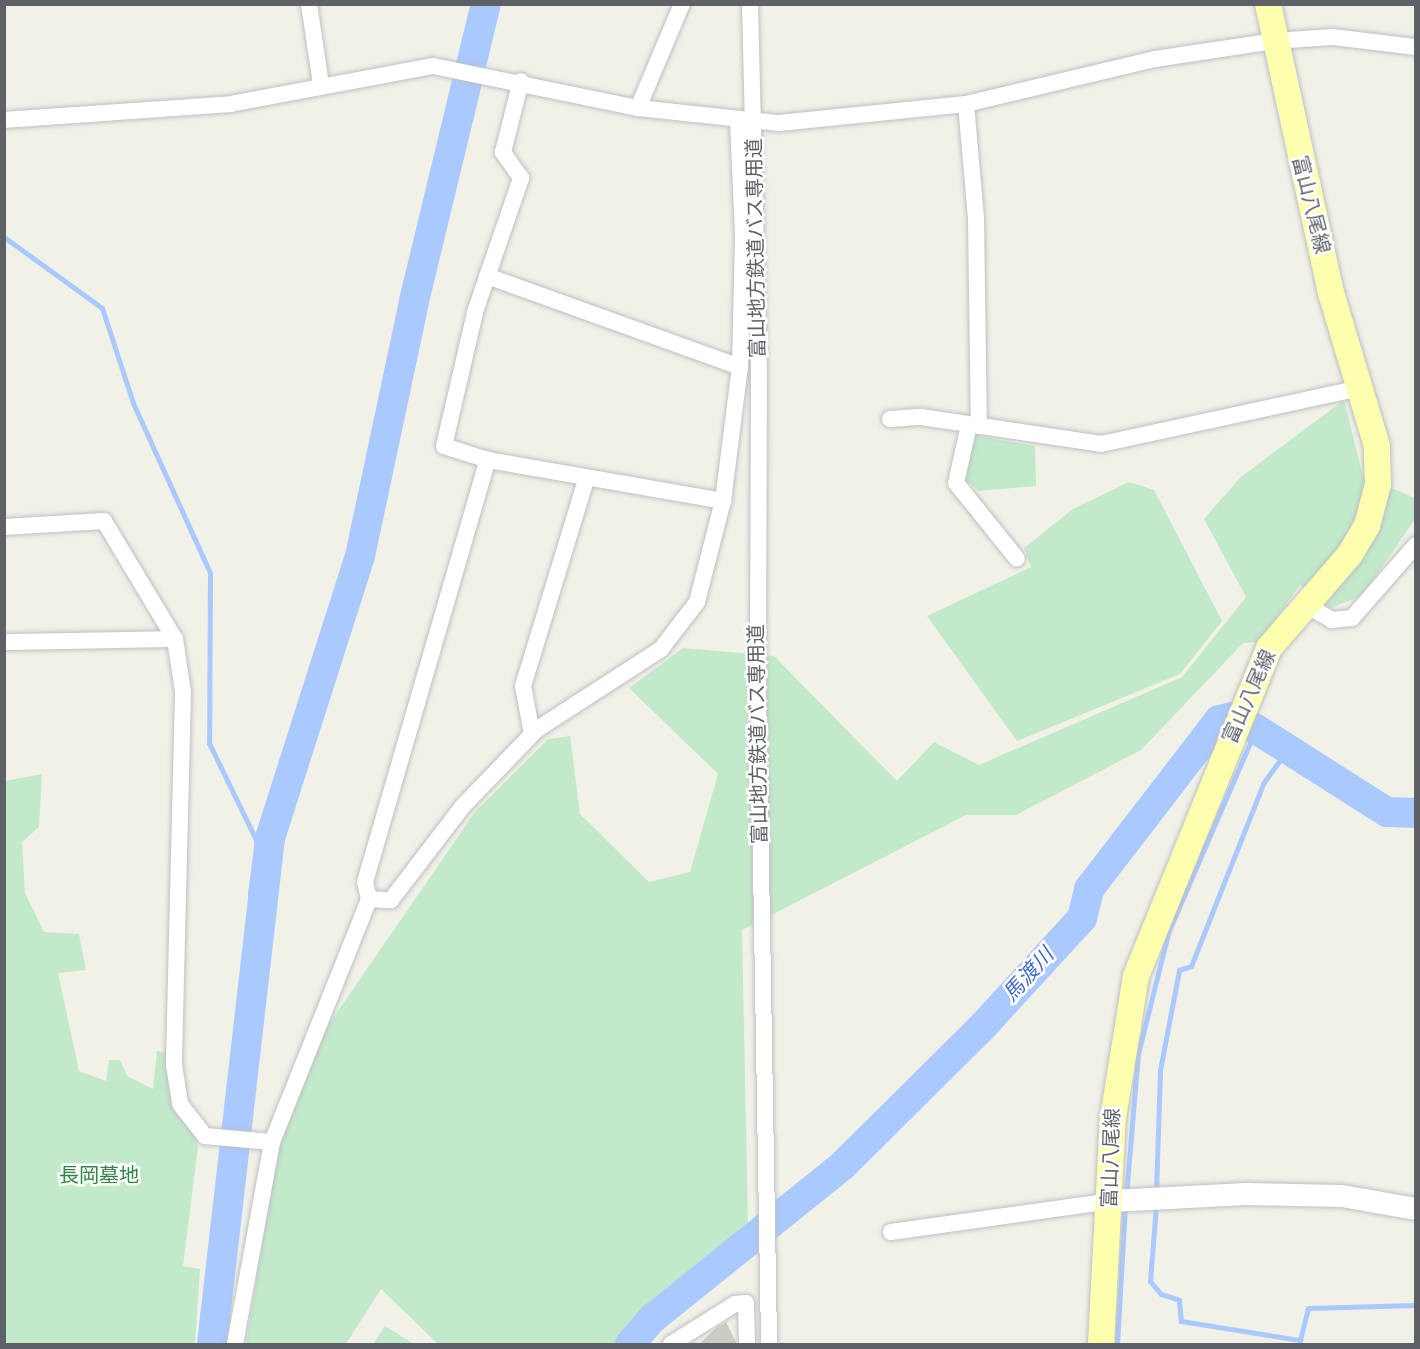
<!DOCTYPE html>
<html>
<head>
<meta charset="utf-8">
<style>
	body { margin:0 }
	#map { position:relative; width:1420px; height:1349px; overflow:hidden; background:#f1f1e7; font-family:"Sofia Sans Condensed","Noto Sans JP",sans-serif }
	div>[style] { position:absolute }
	.green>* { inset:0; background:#c2eaca }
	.stream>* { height:5px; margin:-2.5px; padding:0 2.5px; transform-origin:2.5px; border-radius:2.5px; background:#a9c9ff }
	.river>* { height:30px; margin:-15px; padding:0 15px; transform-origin:15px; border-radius:15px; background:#a9c9ff }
	.building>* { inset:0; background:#cdccc3 }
	.roads { filter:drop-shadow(0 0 2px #bebfc6) drop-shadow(0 0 2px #bebfc6) }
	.street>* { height:16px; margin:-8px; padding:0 8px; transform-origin:8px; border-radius:8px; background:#fff }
	.secondary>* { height:22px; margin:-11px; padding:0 11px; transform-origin:11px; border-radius:11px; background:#fff }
	.primary>* { height:26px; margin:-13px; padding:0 13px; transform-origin:13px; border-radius:13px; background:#fcffae }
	span { translate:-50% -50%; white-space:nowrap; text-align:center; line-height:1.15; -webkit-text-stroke:5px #fff; paint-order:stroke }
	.street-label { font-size:20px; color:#5e6168 }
	.park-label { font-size:20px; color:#2f8644 }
	.water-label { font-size:21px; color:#426acd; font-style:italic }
	.frame { position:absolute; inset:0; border:6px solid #5e6168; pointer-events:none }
</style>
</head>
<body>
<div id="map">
	<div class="green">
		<i style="clip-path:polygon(1344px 400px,1363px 476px,1415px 498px,1415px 519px,1362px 596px,1330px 608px,1300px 585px,1259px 642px,1243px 643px,1141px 750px,1016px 815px,966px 815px,742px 930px,748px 1224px,643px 1315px,618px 1344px,438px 1344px,381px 1289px,346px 1344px,246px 1344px,278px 1147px,327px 1027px,475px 812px,548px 739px,570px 736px,580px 814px,649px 882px,690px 872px,718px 774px,629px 688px,683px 648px,774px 656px,897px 781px,934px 742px,979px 765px,1182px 677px,1246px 597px,1204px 519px,1241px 477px)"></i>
		<i style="clip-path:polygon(971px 435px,1035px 446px,1036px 486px,979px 491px,964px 478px)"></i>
		<i style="clip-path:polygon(1129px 482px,1154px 490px,1222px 621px,1180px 674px,1017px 741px,927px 616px,1031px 567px,1024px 548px,1073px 509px)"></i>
		<i style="clip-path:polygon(42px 774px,39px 827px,22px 842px,25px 893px,44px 932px,79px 934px,86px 970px,58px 973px,79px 1071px,106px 1081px,109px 1060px,120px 1060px,127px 1076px,153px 1089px,157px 1051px,170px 1054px,198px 1147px,183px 1266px,200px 1269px,195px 1344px,5px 1344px,5px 781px)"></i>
		<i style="clip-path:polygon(385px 1326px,414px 1344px,373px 1344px)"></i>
	</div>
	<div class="stream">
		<i style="left:4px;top:237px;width:121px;rotate:35.9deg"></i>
		<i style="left:102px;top:308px;width:100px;rotate:71.9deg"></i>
		<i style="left:133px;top:403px;width:187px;rotate:65.6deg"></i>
		<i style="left:210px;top:573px;width:170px;rotate:90.3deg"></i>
		<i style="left:209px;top:743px;width:110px;rotate:64.1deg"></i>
		<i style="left:257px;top:842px;width:51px;rotate:97.8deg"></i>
		<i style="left:250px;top:893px;width:15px;rotate:11deg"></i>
		<i style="left:1156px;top:1192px;width:122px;rotate:-88.1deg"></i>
		<i style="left:1160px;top:1070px;width:102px;rotate:-79.2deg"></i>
		<i style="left:1179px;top:970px;width:13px;rotate:-18deg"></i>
		<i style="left:1191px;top:966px;width:198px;rotate:-68.4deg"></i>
		<i style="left:1264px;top:782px;width:41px;rotate:-54deg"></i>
		<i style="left:1126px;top:1196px;width:143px;rotate:-85.2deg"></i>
		<i style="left:1138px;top:1054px;width:128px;rotate:-76deg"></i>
		<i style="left:1169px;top:930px;width:219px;rotate:-66.6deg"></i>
		<i style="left:1156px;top:1205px;width:76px;rotate:94.5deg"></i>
		<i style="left:1150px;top:1281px;width:17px;rotate:50deg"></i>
		<i style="left:1161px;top:1294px;width:19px;rotate:18deg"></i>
		<i style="left:1179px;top:1300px;width:21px;rotate:85deg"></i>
		<i style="left:1181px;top:1321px;width:121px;rotate:9.1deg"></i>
		<i style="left:1300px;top:1340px;width:33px;rotate:-76deg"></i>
		<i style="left:1308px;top:1308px;width:108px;rotate:-1.6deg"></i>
		<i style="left:1117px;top:1344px;width:139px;rotate:-86.7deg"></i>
	</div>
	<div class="river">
		<i style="left:212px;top:1344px;width:509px;rotate:-83.46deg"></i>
		<i style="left:270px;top:838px;width:296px;rotate:-72.3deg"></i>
		<i style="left:360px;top:556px;width:261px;rotate:-78deg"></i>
		<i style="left:414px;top:301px;width:306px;rotate:-76.4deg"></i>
		<i style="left:630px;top:1344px;width:35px;rotate:-49deg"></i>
		<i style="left:653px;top:1318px;width:243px;rotate:-38.8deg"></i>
		<i style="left:842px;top:1166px;width:200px;rotate:-44.8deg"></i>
		<i style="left:984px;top:1025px;width:145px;rotate:-47.5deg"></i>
		<i style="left:1082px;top:918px;width:30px;rotate:-76deg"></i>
		<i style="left:1089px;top:889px;width:213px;rotate:-52.4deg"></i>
		<i style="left:1219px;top:720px;width:13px;rotate:-13deg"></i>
		<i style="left:1232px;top:717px;width:27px;rotate:27deg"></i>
		<i style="left:1256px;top:729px;width:155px;rotate:32.4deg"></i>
		<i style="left:1387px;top:812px;width:29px;rotate:2deg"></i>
	</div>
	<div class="building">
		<i style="clip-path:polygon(726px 1322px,737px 1344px,699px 1344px,716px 1328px)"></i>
	</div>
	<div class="roads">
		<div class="street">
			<i style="left:309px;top:4px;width:81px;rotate:81.5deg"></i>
			<i style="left:750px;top:4px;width:364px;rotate:88.6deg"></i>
			<i style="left:759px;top:368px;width:317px;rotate:90.2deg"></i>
			<i style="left:758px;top:685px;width:659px;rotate:89.04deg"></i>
			<i style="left:966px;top:104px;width:115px;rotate:85deg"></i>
			<i style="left:976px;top:219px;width:207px;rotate:89.2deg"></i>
			<i style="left:638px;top:108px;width:113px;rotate:-67.1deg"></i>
			<i style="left:4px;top:120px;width:227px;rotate:-4deg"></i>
			<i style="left:230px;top:104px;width:207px;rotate:-10.6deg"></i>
			<i style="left:433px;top:66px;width:209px;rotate:11.6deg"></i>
			<i style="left:638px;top:108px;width:142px;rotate:6.1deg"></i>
			<i style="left:779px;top:123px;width:188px;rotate:-5.8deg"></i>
			<i style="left:966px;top:104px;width:194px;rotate:-13.4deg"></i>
			<i style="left:1155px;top:59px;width:120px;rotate:-8.6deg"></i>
			<i style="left:1274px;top:41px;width:59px;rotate:-3.9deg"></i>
			<i style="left:1333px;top:37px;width:84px;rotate:6.9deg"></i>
			<i style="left:487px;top:276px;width:269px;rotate:19.8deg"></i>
			<i style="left:890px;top:419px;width:31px;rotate:-4deg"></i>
			<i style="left:921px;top:417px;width:182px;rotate:8.5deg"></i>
			<i style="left:1101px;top:444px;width:264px;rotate:-12.2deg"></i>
			<i style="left:969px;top:425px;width:59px;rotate:102.6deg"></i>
			<i style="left:956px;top:483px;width:97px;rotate:51.2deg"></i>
			<i style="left:488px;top:460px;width:46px;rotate:-162.3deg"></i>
			<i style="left:444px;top:446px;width:141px;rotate:-76.9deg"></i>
			<i style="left:476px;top:309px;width:139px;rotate:-71deg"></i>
			<i style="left:521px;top:178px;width:32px;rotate:-125deg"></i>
			<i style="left:503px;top:152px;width:73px;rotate:-75.8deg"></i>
			<i style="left:4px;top:527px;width:100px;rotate:-3.4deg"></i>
			<i style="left:104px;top:521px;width:138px;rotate:59deg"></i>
			<i style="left:175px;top:639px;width:54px;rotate:81.4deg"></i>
			<i style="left:183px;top:692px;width:373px;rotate:91.4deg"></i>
			<i style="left:174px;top:1065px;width:39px;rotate:81deg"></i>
			<i style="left:180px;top:1104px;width:41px;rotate:52deg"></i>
			<i style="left:205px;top:1136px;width:67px;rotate:5.1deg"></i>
			<i style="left:1306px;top:605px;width:30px;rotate:30deg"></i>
			<i style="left:1332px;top:620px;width:20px;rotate:-6deg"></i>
			<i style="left:1352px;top:618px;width:97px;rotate:-48.8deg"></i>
			<i style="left:4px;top:642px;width:171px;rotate:-1deg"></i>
			<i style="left:532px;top:734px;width:49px;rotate:-100.6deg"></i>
			<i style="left:523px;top:686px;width:215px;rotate:-73deg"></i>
			<i style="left:369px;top:899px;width:22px;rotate:3deg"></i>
			<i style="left:391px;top:900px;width:117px;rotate:-52.6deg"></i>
			<i style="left:462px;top:807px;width:107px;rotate:-46.1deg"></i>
			<i style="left:536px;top:730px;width:149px;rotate:-32.9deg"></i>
			<i style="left:661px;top:649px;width:59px;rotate:-52.5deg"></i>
			<i style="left:697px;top:602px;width:104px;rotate:-75.6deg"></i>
			<i style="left:723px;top:501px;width:135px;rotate:-82.8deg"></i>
			<i style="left:740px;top:367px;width:131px;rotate:-88.7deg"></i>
			<i style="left:743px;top:236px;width:113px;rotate:-92.5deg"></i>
			<i style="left:891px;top:1232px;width:222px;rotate:-8deg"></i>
			<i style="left:235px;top:1344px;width:205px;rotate:-79.6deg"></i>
			<i style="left:272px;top:1142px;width:262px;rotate:-68.2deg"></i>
			<i style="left:369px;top:899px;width:17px;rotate:-103deg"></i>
			<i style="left:365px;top:882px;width:440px;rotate:-73.8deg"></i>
			<i style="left:488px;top:460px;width:239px;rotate:9.9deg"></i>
			<i style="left:671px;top:1344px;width:75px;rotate:-32deg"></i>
			<i style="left:735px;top:1304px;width:11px;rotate:-5deg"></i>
			<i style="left:746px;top:1303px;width:41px;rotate:88.6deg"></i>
		</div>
		<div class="secondary">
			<i style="left:1111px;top:1201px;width:135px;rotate:-3deg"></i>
			<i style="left:1246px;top:1194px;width:96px;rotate:1.2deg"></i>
			<i style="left:1342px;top:1196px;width:75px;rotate:10deg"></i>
		</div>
		<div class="primary">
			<i style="left:1101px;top:1344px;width:226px;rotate:-87deg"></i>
			<i style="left:1113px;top:1118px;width:144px;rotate:-80.8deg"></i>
			<i style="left:1136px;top:976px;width:354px;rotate:-67.9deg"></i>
			<i style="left:1269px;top:648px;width:124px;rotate:-49.2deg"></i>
			<i style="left:1350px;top:554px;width:33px;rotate:-59deg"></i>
			<i style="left:1367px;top:526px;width:43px;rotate:-75.3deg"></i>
			<i style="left:1378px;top:484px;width:38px;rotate:-92deg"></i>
			<i style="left:1377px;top:446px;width:160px;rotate:-106.7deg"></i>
			<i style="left:1331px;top:293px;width:296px;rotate:-102.3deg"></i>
		</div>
	</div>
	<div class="street-label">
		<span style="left:1310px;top:205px;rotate:76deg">富山八尾線</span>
		<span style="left:757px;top:248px;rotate:-91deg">富山地方鉄道バス専用道</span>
		<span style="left:1250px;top:697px;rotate:-66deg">富山八尾線</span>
		<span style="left:759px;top:734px;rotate:-91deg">富山地方鉄道バス専用道</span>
		<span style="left:1112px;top:1158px;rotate:-88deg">富山八尾線</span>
	</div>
	<div class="park-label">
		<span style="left:99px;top:1176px">長岡墓地</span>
	</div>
	<div class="water-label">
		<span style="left:1029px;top:975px;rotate:-48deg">馬渡川</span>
	</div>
	<div class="frame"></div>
</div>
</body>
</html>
